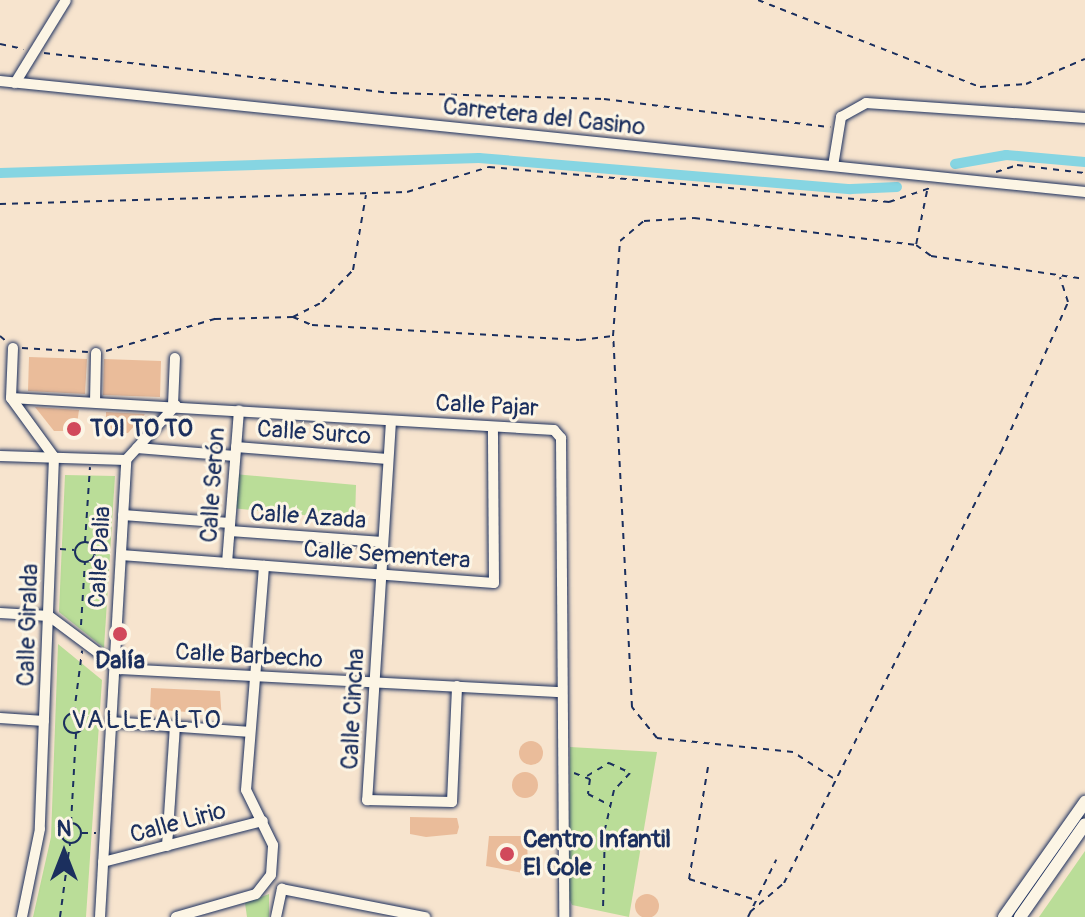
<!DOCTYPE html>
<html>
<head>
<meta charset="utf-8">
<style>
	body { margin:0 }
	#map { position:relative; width:1085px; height:917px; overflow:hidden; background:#f7e4ce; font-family:Pangolin,sans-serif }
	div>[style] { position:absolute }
	.green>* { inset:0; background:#badd98 }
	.canal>* { height:10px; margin:-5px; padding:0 5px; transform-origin:5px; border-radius:5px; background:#86d5e2 }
	.building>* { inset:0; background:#eabc9a }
	.round { border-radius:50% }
	.path>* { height:2px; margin-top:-1px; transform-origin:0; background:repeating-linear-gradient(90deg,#1b2f5e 0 6px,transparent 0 12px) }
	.path>.ring { margin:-1px; padding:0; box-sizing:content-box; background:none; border:2px solid #1b2f5e; border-radius:50% }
	.roads { filter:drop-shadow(0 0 2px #1b2f5e) drop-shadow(0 0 2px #1b2f5e) }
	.minor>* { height:10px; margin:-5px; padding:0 5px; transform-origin:5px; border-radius:5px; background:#fcf5e5 }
	.major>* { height:12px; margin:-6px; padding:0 6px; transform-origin:6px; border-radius:6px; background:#fcf5e5 }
	.dots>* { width:22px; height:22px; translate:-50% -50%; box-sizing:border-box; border:4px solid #fcf5e5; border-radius:50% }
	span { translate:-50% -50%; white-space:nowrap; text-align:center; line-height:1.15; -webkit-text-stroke:6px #fcf5e5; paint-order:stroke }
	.street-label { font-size:24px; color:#1b2f5e }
	.poi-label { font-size:24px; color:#1b2f5e; font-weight:700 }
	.left { translate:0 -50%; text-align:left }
	.neighbourhood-label { font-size:26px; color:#1b2f5e; letter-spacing:2px }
	.north { position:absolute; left:24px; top:813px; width:80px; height:80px; -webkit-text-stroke:6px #fcf5e5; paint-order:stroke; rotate:0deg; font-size:22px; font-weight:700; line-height:32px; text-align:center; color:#1b2f5e }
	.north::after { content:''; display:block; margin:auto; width:28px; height:36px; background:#1b2f5e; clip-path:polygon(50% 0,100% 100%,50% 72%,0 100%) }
</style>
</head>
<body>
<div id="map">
	<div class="green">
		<i style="clip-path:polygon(234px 474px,356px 485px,355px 520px,231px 508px)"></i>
		<i style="clip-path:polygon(65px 475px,115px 476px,104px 648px,59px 612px)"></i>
		<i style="clip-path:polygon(58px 644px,102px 680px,86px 917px,33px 917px,51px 837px)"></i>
		<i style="clip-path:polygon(570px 747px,657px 752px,629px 917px,572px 905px,569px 898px)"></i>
		<i style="clip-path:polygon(1085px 851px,1085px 917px,1039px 917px)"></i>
		<i style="clip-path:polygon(269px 894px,269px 917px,247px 917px,245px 903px)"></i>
	</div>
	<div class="canal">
		<i style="left:955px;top:164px;width:52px;rotate:-10deg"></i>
		<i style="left:1006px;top:155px;width:79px;rotate:5.1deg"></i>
		<i style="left:0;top:173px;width:479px;rotate:-1.8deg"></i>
		<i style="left:479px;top:158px;width:373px;rotate:4.8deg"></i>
		<i style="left:851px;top:189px;width:46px;rotate:-2.5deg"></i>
	</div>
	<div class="building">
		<i style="clip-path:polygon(29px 357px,87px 359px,85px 394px,28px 391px)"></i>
		<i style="clip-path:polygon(104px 359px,161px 361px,160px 397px,103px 395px)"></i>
		<i style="clip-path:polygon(35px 407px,79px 410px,76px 431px,54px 431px)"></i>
		<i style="clip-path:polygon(106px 412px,145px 414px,128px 433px,106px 432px)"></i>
		<i style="clip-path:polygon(151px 688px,220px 691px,222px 721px,212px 714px,150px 709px)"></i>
		<i class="round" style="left:519px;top:741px;width:24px;height:24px"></i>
		<i class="round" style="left:512px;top:772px;width:26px;height:26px"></i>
		<i style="clip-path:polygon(410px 817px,457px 818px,459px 827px,457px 834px,426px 837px,410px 834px)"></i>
		<i style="clip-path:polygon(489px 836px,527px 836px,528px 874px,486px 866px)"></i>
		<i class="round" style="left:635px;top:894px;width:24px;height:24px"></i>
	</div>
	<div class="path">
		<i style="left:758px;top:0;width:238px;rotate:21.4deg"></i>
		<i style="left:980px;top:87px;width:46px;rotate:-3.7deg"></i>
		<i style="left:1026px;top:84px;width:64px;rotate:-23deg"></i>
		<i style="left:0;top:44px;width:24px;rotate:12deg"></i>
		<i style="left:44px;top:53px;width:349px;rotate:6.6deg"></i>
		<i style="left:391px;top:93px;width:213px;rotate:1.6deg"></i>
		<i style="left:604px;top:99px;width:228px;rotate:7.1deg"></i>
		<i style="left:996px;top:172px;width:22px;rotate:-18deg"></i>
		<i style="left:1017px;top:165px;width:68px;rotate:6.7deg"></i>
		<i style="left:927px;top:191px;width:55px;rotate:101.5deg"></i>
		<i style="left:916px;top:245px;width:19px;rotate:36deg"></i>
		<i style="left:931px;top:256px;width:156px;rotate:8.5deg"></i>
		<i style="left:0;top:204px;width:407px;rotate:-1.7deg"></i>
		<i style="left:407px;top:192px;width:86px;rotate:-17deg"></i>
		<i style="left:489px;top:167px;width:402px;rotate:5deg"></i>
		<i style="left:889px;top:202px;width:46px;rotate:-18.8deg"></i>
		<i style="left:293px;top:317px;width:21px;rotate:23deg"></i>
		<i style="left:312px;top:325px;width:268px;rotate:3.2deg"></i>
		<i style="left:580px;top:340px;width:31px;rotate:-7deg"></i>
		<i style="left:0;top:336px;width:8px;rotate:40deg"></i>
		<i style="left:22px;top:348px;width:66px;rotate:3.5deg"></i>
		<i style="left:106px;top:351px;width:114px;rotate:-16.4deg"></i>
		<i style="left:215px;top:319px;width:78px;rotate:-1.5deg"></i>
		<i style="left:293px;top:317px;width:33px;rotate:-27deg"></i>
		<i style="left:322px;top:302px;width:45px;rotate:-45.9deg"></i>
		<i style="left:353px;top:270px;width:76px;rotate:-80.2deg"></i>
		<i style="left:85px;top:542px;width:75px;rotate:-86.2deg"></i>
		<i class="ring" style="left:75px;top:542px;width:18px;height:18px"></i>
		<i style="left:60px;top:549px;width:14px;rotate:4deg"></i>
		<i style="left:96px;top:553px;width:14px"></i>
		<i style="left:81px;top:625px;width:64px;rotate:-86.4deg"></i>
		<i class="ring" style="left:64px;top:713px;width:18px;height:18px"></i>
		<i style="left:74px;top:713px;width:63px;rotate:-82.6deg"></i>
		<i style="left:86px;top:725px;width:13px"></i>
		<i style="left:708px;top:767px;width:114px;rotate:99.6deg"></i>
		<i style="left:689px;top:879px;width:70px;rotate:17.4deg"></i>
		<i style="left:574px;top:773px;width:17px;rotate:21deg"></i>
		<i style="left:590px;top:779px;width:15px;rotate:98deg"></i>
		<i style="left:588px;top:794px;width:25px;rotate:27deg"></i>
		<i style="left:587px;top:776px;width:26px;rotate:-31deg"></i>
		<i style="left:609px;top:763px;width:23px;rotate:25deg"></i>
		<i style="left:630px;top:773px;width:23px;rotate:133deg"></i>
		<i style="left:614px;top:790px;width:39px;rotate:103deg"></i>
		<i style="left:605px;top:828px;width:84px;rotate:91.4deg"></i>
		<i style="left:833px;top:778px;width:48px;rotate:-147deg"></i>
		<i style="left:793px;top:752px;width:137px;rotate:-174.1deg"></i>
		<i style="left:657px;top:738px;width:40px;rotate:-129deg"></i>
		<i style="left:632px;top:707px;width:371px;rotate:-92.9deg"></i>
		<i style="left:613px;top:336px;width:95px;rotate:-85.8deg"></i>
		<i style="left:620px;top:241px;width:31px;rotate:-40deg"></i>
		<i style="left:644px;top:221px;width:50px;rotate:-3.4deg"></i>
		<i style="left:694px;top:218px;width:224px;rotate:6.9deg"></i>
		<i class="ring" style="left:61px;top:823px;width:18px;height:18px"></i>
		<i style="left:71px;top:823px;width:90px;rotate:-86.8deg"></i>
		<i style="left:82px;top:833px;width:14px"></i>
		<i style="left:750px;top:912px;width:45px;rotate:-40.5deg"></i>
		<i style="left:784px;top:883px;width:483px;rotate:-63.3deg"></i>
		<i style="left:1001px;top:452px;width:164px;rotate:-65.9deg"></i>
		<i style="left:1068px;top:302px;width:26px;rotate:-108deg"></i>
		<i style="left:60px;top:917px;width:75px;rotate:-82.3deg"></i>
		<i style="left:748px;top:917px;width:64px;rotate:-63.8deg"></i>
	</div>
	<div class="roads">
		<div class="minor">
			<i style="left:0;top:81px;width:1091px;rotate:5.84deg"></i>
			<i style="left:15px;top:83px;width:97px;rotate:-58.4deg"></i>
			<i style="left:833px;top:166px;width:50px;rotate:-80.7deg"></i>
			<i style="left:841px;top:117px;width:29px;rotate:-29deg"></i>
			<i style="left:866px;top:103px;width:220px;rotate:3.9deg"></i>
			<i style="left:13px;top:348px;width:50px;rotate:92.3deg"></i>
			<i style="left:11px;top:398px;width:73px;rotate:53.9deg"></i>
			<i style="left:54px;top:457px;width:372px;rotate:92.2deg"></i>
			<i style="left:40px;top:829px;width:90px;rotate:101.6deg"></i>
			<i style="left:11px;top:398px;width:544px;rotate:3.37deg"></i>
			<i style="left:554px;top:430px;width:11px;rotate:49deg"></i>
			<i style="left:561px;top:438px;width:479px;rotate:89.6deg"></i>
			<i style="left:95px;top:402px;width:49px;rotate:-88.8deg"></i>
			<i style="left:173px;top:405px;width:47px;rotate:-87.6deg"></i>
			<i style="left:391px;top:421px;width:380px;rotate:93.6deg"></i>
			<i style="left:367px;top:800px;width:85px;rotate:1.3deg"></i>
			<i style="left:452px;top:802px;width:116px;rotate:-87.5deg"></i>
			<i style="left:236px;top:447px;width:152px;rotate:4.5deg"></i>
			<i style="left:137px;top:448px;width:98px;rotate:4.7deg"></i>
			<i style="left:0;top:456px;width:126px;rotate:1.8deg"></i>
			<i style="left:126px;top:460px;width:74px;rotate:-47.7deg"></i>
			<i style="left:123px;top:515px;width:107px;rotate:4.3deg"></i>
			<i style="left:230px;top:531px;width:153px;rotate:4.1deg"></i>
			<i style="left:121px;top:555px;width:374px;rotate:4.3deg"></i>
			<i style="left:494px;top:583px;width:156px;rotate:-90.4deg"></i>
			<i style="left:227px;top:563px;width:153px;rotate:-85.5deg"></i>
			<i style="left:0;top:613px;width:49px;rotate:3.5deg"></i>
			<i style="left:49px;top:616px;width:89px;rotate:36.7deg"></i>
			<i style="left:120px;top:669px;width:442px;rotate:3deg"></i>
			<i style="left:0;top:718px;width:44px;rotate:3.9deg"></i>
			<i style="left:112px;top:722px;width:138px;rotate:4.1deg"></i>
			<i style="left:167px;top:846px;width:120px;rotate:-86.2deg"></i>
			<i style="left:103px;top:862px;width:165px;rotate:-14.4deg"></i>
			<i style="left:100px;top:917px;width:458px;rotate:-86.7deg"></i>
			<i style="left:176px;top:917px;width:83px;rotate:-16deg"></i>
			<i style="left:256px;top:894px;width:24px;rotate:-52deg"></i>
			<i style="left:271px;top:875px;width:30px;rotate:-86deg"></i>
			<i style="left:273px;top:845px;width:61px;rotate:-116.1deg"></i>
			<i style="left:246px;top:790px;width:225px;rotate:-85.4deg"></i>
			<i style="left:276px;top:917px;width:29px;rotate:-78deg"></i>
			<i style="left:282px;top:889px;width:146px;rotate:11.1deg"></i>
		</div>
		<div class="major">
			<i style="left:1004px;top:917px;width:141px;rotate:-54.8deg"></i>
			<i style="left:1020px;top:917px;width:113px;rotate:-55deg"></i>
		</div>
	</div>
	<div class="dots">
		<i style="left:74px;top:429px;background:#d1495b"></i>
		<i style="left:120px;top:634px;background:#d1495b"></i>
		<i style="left:507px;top:854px;background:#d1495b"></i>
	</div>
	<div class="street-label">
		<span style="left:544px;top:117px;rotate:6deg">Carretera del Casino</span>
		<span style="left:487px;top:406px;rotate:3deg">Calle Pajar</span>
		<span style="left:314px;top:433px;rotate:4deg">Calle Surco</span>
		<span style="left:213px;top:485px;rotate:-86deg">Calle Serón</span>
		<span style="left:308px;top:517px;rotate:4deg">Calle Azada</span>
		<span style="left:387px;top:555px;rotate:4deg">Calle Sementera</span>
		<span style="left:100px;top:557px;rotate:-87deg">Calle Dalia</span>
		<span style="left:28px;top:625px;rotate:-88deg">Calle Giralda</span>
		<span style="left:249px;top:656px;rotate:3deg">Calle Barbecho</span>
		<span style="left:353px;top:709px;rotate:-87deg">Calle Cincha</span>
		<span style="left:178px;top:823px;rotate:-15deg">Calle Lirio</span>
	</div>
	<div class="poi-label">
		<span class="left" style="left:90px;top:429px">TOI TO TO</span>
		<span style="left:120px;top:661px">Dalía</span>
		<span class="left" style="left:523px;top:854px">Centro Infantil<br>El Cole</span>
	</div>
	<div class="neighbourhood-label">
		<span style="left:147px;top:721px">VALLEALTO</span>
	</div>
	<div class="north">N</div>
</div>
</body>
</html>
